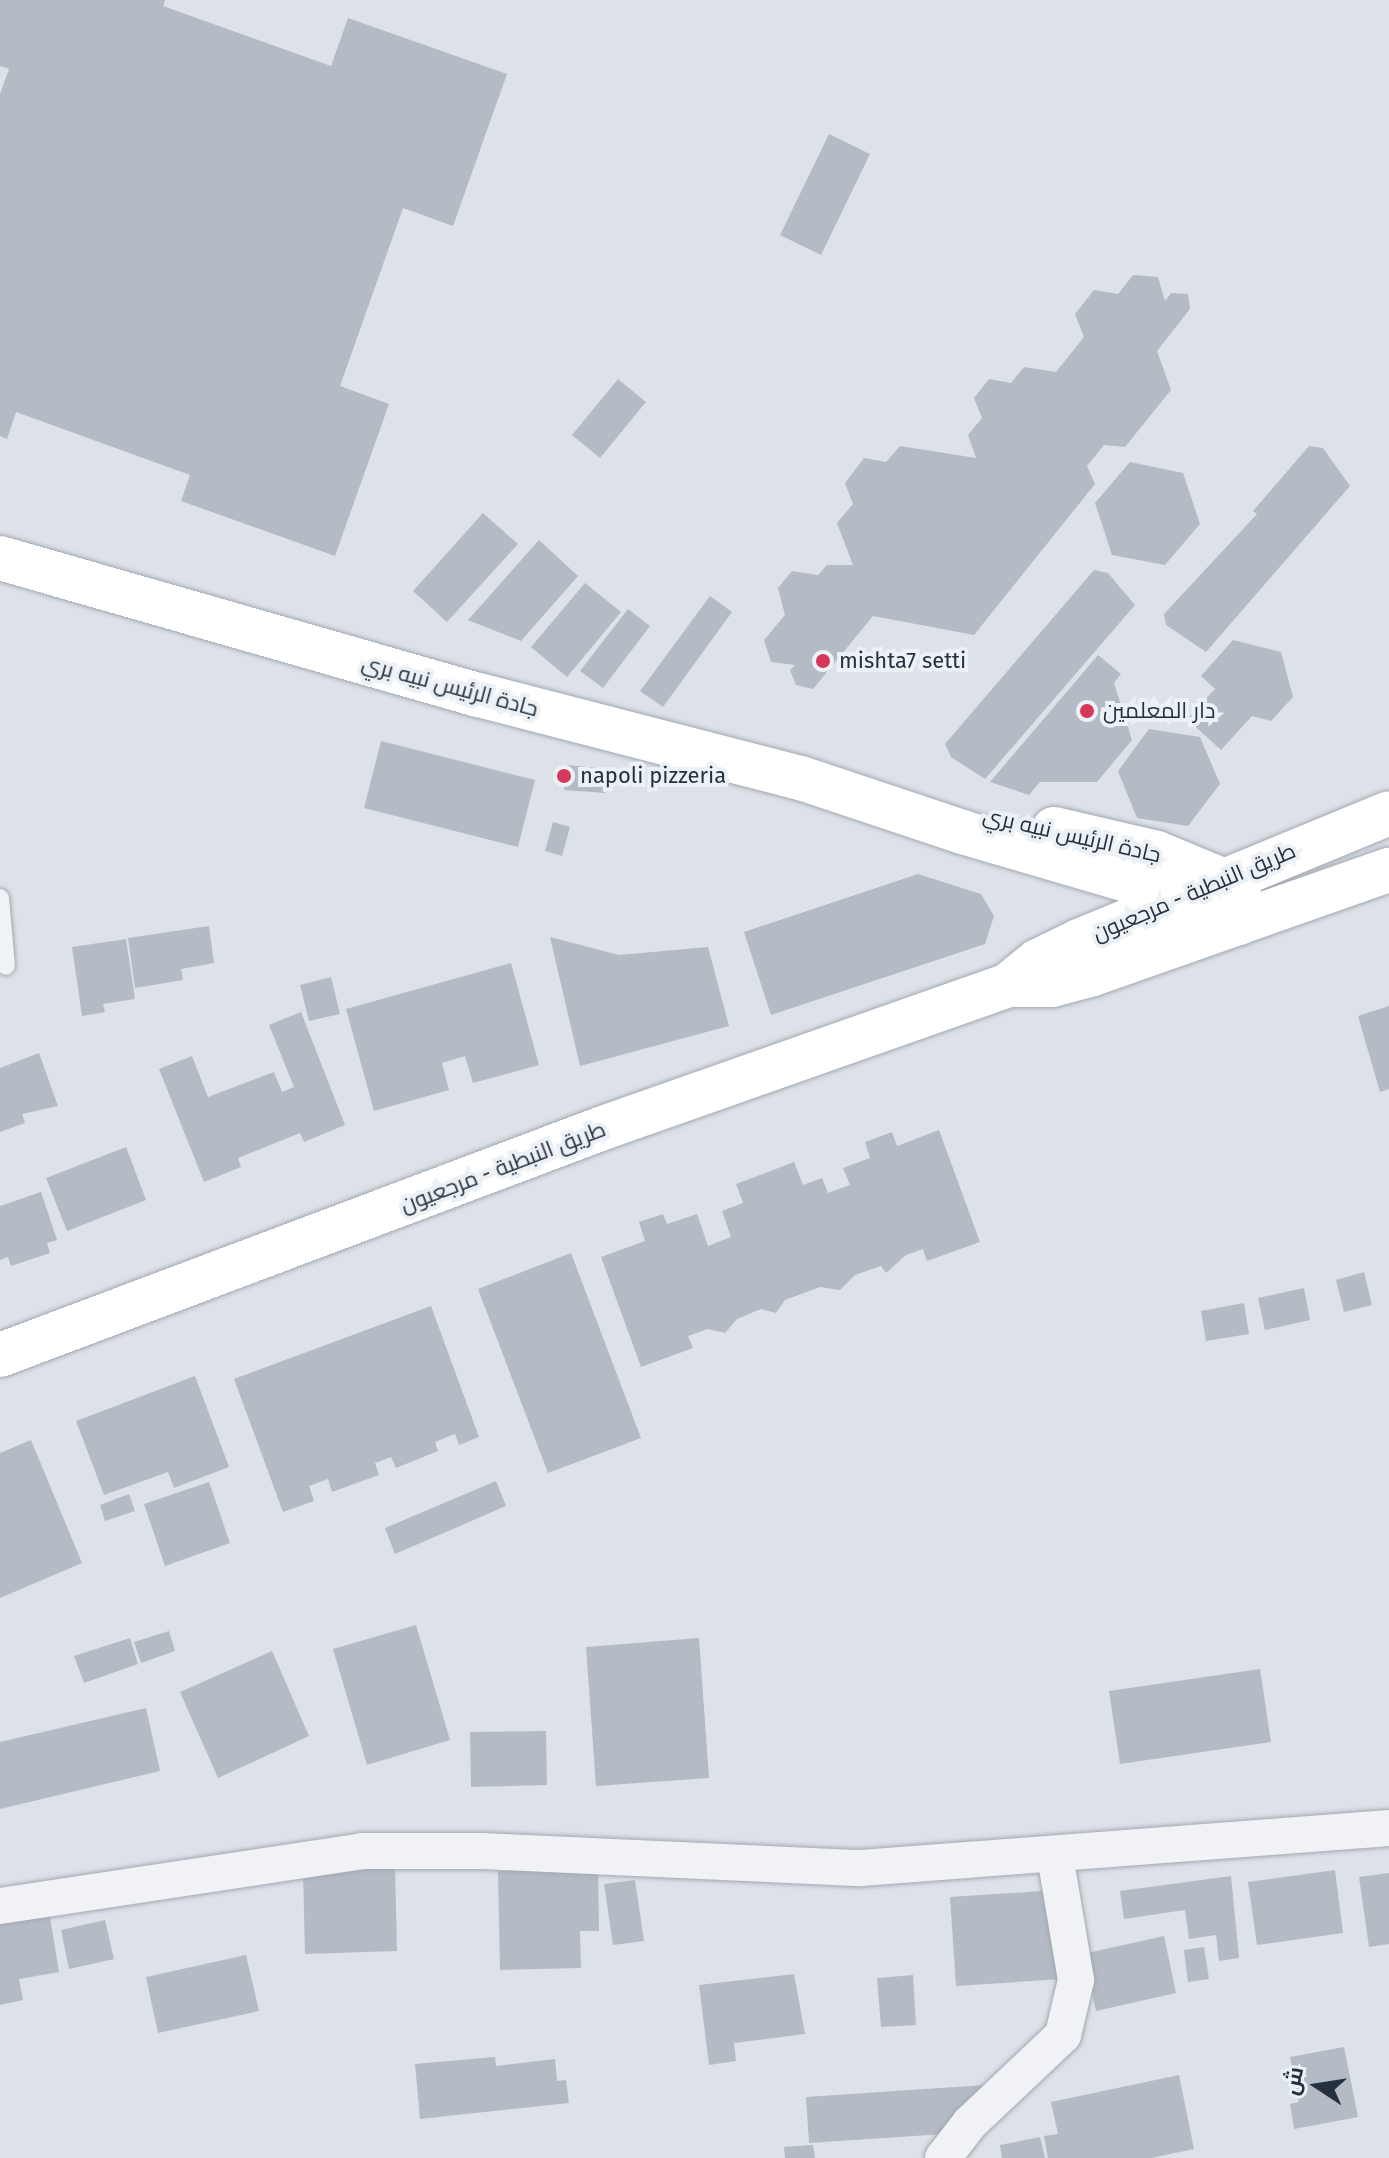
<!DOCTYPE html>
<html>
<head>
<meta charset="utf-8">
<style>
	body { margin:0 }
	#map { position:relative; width:1389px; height:2158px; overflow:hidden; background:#dde2e8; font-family:"Fira Sans",Cairo,sans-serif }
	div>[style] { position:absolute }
	.building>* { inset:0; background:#b4bbc5 }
	.roads { filter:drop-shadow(0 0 2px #a2a9b2) drop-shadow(0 0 2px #a2a9b2) }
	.service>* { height:18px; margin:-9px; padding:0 9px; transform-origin:9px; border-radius:9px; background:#f0f2f6 }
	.minor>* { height:36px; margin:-18px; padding:0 18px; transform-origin:18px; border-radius:18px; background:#f0f2f6 }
	.secondary>* { height:44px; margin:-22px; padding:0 22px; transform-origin:22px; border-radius:22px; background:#fff }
	.dots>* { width:22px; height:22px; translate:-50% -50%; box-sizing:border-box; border:4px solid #ecf1f5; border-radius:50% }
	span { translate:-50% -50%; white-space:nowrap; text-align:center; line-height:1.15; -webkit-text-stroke:8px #ecf1f5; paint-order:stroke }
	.poi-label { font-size:22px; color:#25313f }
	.left { translate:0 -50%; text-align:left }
	.street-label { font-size:22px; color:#25313f }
	.north { position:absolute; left:1277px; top:2046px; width:80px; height:80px; -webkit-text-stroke:6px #ecf1f5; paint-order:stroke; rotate:282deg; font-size:22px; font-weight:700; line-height:32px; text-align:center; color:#25313f }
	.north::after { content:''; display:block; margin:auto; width:28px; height:36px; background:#25313f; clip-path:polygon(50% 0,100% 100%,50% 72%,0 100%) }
</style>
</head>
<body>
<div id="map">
	<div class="building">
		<i style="clip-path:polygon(0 0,165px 0,163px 6px,331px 66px,348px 18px,507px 74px,453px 226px,403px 208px,340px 386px,389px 404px,335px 556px,181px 501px,190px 475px,16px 412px,7px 439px,0 436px,0 94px,9px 69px,0 66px)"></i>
		<i style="clip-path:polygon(829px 134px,870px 154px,821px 255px,780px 235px)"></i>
		<i style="clip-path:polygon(1133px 275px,1158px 277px,1165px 301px,1171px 293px,1188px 294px,1190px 309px,1157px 351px,1171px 390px,1125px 447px,1104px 445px,1087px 466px,1095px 484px,974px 635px,873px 616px,813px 689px,796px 685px,790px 670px,795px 665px,771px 662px,764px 640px,785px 615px,778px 588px,792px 571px,818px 575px,827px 565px,853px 565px,837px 523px,853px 504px,845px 483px,864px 458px,886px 462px,900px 446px,976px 458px,968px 435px,982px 418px,974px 398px,989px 379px,1011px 383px,1024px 367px,1056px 372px,1084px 337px,1075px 314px,1094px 290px,1118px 294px)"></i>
		<i style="clip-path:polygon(618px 379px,646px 402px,600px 458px,572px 435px)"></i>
		<i style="clip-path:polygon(1309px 446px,1323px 448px,1350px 486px,1206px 652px,1166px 625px,1164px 614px,1257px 514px,1253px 511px)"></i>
		<i style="clip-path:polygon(1130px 462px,1183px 473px,1200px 524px,1165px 565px,1112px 555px,1095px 503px)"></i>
		<i style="clip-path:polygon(483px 513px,518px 544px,447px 622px,413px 591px)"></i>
		<i style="clip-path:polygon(539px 540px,578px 576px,521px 641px,468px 620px)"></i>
		<i style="clip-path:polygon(1094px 570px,1108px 573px,1135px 605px,985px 779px,951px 757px,945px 744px)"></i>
		<i style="clip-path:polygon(585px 583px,621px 612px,567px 677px,531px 647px)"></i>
		<i style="clip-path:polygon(710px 596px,732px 612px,663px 707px,640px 691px)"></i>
		<i style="clip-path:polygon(628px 609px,650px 626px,603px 688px,580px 671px)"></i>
		<i style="clip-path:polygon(1233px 640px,1281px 652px,1293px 697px,1271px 721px,1252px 716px,1221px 750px,1187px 719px,1215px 689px,1201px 676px)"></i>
		<i style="clip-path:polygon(1098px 655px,1121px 674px,1114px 683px,1132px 740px,1097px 782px,1040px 782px,1029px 795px,990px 782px)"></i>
		<i style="clip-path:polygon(1149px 729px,1200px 737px,1220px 784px,1188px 826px,1137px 818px,1118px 771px)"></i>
		<i style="clip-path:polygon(381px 741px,535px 780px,518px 847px,364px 808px)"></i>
		<i style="clip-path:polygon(567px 765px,607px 769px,605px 793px,564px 790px)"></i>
		<i style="clip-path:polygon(553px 822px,570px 827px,562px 856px,545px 851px)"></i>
		<i style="clip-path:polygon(918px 874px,981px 894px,994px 916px,985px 944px,771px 1015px,744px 932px)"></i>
		<i style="clip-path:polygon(209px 926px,214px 963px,181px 969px,183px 980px,135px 988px,128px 938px)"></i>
		<i style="clip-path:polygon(550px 937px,619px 955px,708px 947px,729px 1026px,580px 1066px)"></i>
		<i style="clip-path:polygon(126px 939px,135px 999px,103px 1004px,105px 1012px,82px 1016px,72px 947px)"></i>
		<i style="clip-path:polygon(511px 963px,539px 1065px,473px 1083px,465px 1056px,442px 1063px,449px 1090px,374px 1111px,346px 1009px)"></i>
		<i style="clip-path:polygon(331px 977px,340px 1014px,309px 1021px,300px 985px)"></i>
		<i style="clip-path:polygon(1389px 1006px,1389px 1089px,1380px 1092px,1358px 1016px)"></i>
		<i style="clip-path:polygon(301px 1012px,345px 1125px,304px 1142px,300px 1133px,238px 1158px,241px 1167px,204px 1182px,159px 1069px,192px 1056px,208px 1097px,274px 1072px,282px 1092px,294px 1087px,269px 1025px)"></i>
		<i style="clip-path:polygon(39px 1053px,58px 1106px,22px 1114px,25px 1123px,0 1132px,0 1068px)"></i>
		<i style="clip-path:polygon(939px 1130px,980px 1242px,927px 1261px,923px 1249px,906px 1255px,886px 1273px,881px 1266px,855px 1275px,840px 1290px,820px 1287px,785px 1300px,776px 1313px,761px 1309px,737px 1319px,725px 1333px,708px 1329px,688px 1336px,693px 1348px,641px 1367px,601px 1257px,645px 1241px,639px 1222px,663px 1214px,667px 1224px,697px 1214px,708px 1246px,731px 1237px,722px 1211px,743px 1203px,736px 1184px,794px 1162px,803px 1185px,822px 1178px,828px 1193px,850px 1185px,843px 1168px,870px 1158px,865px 1142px,892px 1132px,897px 1146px)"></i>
		<i style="clip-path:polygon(126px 1147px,146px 1200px,67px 1231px,46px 1178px)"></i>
		<i style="clip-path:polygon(41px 1192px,57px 1240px,47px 1243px,50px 1253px,11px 1266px,8px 1257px,0 1260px,0 1206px)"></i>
		<i style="clip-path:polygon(571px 1253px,641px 1438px,548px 1473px,478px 1289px)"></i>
		<i style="clip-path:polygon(1364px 1272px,1372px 1305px,1344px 1312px,1336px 1280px)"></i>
		<i style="clip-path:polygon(1304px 1288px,1310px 1320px,1265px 1330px,1258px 1298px)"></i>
		<i style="clip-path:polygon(1244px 1303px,1249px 1334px,1206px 1341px,1201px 1311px)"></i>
		<i style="clip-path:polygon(431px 1306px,479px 1437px,459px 1445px,455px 1434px,435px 1442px,438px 1451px,396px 1468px,391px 1457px,375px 1463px,379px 1475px,332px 1492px,328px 1479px,309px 1486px,314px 1501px,283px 1512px,234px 1379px)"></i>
		<i style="clip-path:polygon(195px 1376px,229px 1467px,174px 1488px,168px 1472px,104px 1495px,76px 1421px)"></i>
		<i style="clip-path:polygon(31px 1440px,82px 1563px,0 1598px,0 1453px)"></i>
		<i style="clip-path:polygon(496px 1481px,506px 1506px,395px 1554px,385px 1528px)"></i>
		<i style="clip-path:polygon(209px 1482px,230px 1543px,165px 1566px,144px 1504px)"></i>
		<i style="clip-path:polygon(129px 1494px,135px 1511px,105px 1521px,100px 1505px)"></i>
		<i style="clip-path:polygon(416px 1625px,450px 1740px,367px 1765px,333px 1649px)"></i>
		<i style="clip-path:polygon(169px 1631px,175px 1651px,141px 1663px,134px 1642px)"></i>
		<i style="clip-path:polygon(130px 1638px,138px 1664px,84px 1683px,74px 1656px)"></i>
		<i style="clip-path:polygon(699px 1638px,709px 1778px,596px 1786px,586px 1647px)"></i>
		<i style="clip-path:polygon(272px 1651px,309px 1736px,218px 1778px,180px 1692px)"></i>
		<i style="clip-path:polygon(1260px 1669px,1271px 1742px,1120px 1764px,1109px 1691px)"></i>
		<i style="clip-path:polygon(146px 1708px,160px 1771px,0 1809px,0 1742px)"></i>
		<i style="clip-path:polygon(546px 1731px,547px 1785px,471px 1787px,470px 1732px)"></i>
		<i style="clip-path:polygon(395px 1867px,397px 1951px,305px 1954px,303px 1870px)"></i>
		<i style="clip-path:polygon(598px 1869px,599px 1931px,580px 1931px,581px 1968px,500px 1970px,498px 1871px)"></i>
		<i style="clip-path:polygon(1335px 1870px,1343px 1933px,1257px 1945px,1248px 1882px)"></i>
		<i style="clip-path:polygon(1389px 1873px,1389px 1944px,1369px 1947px,1359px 1877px)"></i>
		<i style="clip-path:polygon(1231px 1876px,1239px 1958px,1219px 1961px,1216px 1935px,1189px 1939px,1185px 1910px,1124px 1919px,1120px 1891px)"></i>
		<i style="clip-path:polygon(635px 1880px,644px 1941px,613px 1945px,604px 1884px)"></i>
		<i style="clip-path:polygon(1057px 1890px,1062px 1979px,956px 1986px,950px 1897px)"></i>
		<i style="clip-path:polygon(49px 1911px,59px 1972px,19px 1979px,23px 2000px,0 2005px,0 1920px)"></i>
		<i style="clip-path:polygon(105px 1920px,114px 1959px,69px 1969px,61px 1930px)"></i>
		<i style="clip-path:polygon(1164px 1936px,1176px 1993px,1096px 2011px,1083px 1954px)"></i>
		<i style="clip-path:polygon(1204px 1947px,1209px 1979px,1188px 1982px,1184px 1950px)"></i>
		<i style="clip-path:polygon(246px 1955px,259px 2011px,158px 2033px,146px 1977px)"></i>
		<i style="clip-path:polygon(794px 1974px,805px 2034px,734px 2043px,736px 2061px,709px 2065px,699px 1985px)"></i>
		<i style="clip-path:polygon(913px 1975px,916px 2025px,881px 2027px,877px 1978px)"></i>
		<i style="clip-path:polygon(1344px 2047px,1358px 2117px,1294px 2129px,1290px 2104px,1299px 2102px,1290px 2057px)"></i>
		<i style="clip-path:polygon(495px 2057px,496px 2066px,555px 2059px,557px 2081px,566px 2080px,569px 2103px,420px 2119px,415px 2064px)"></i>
		<i style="clip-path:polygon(1179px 2075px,1194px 2149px,1151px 2158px,1048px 2158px,1044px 2136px,1058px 2134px,1051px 2102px)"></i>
		<i style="clip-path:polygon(985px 2085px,959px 2133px,809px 2143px,806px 2097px)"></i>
		<i style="clip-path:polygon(1040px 2137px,1045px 2158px,1002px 2158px,1000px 2145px)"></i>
		<i style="clip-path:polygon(813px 2145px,815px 2158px,785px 2158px,784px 2147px)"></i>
	</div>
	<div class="roads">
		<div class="service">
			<i style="left:0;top:898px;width:68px;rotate:85deg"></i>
		</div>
		<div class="minor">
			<i style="left:0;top:1906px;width:366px;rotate:-8.6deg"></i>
			<i style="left:362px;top:1851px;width:120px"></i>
			<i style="left:482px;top:1851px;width:379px;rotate:2.6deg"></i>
			<i style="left:861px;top:1868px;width:530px;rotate:-4.33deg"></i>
			<i style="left:943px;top:2158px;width:44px;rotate:-52.4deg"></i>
			<i style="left:970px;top:2123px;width:128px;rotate:-43.4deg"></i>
			<i style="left:1063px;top:2035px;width:57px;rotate:-76.7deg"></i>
			<i style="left:1076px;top:1980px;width:126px;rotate:-99.6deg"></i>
		</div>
		<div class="secondary">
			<i style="left:0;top:558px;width:498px;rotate:16deg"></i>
			<i style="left:479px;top:695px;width:333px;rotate:14.5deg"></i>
			<i style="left:801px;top:778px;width:170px;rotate:18.5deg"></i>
			<i style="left:962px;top:832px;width:232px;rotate:16.3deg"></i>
			<i style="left:1185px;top:897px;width:60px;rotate:25.7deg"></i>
			<i style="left:1054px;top:829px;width:106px;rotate:13.1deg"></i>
			<i style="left:1157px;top:853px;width:89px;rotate:22.5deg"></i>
			<i style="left:1010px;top:985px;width:42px"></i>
			<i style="left:1052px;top:985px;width:42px;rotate:-15deg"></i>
			<i style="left:1093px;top:974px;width:314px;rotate:-19.4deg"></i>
			<i style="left:0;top:1355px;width:644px;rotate:-20.63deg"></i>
			<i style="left:603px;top:1128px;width:430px;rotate:-19.4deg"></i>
			<i style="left:1008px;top:985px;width:38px;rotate:-39deg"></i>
			<i style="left:1038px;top:961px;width:46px;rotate:-26deg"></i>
			<i style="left:1079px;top:941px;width:335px;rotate:-22.4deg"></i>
		</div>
	</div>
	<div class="dots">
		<i style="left:823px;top:661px;background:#d6385b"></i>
		<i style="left:1087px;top:711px;background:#d6385b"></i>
		<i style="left:564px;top:776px;background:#d6385b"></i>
	</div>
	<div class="poi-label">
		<span class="left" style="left:839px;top:661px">mishta7 setti</span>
		<span class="left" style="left:1103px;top:711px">دار المعلمين</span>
		<span class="left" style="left:580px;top:776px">napoli pizzeria</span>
	</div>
	<div class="street-label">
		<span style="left:450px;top:686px;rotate:15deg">جادة الرئيس نبيه بري</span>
		<span style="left:1072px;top:835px;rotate:13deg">جادة الرئيس نبيه بري</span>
		<span style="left:1194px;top:892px;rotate:-23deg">طريق النبطية - مرجعيون</span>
		<span style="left:503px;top:1167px;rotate:-21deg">طريق النبطية - مرجعيون</span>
	</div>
	<div class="north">ش</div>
</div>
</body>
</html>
